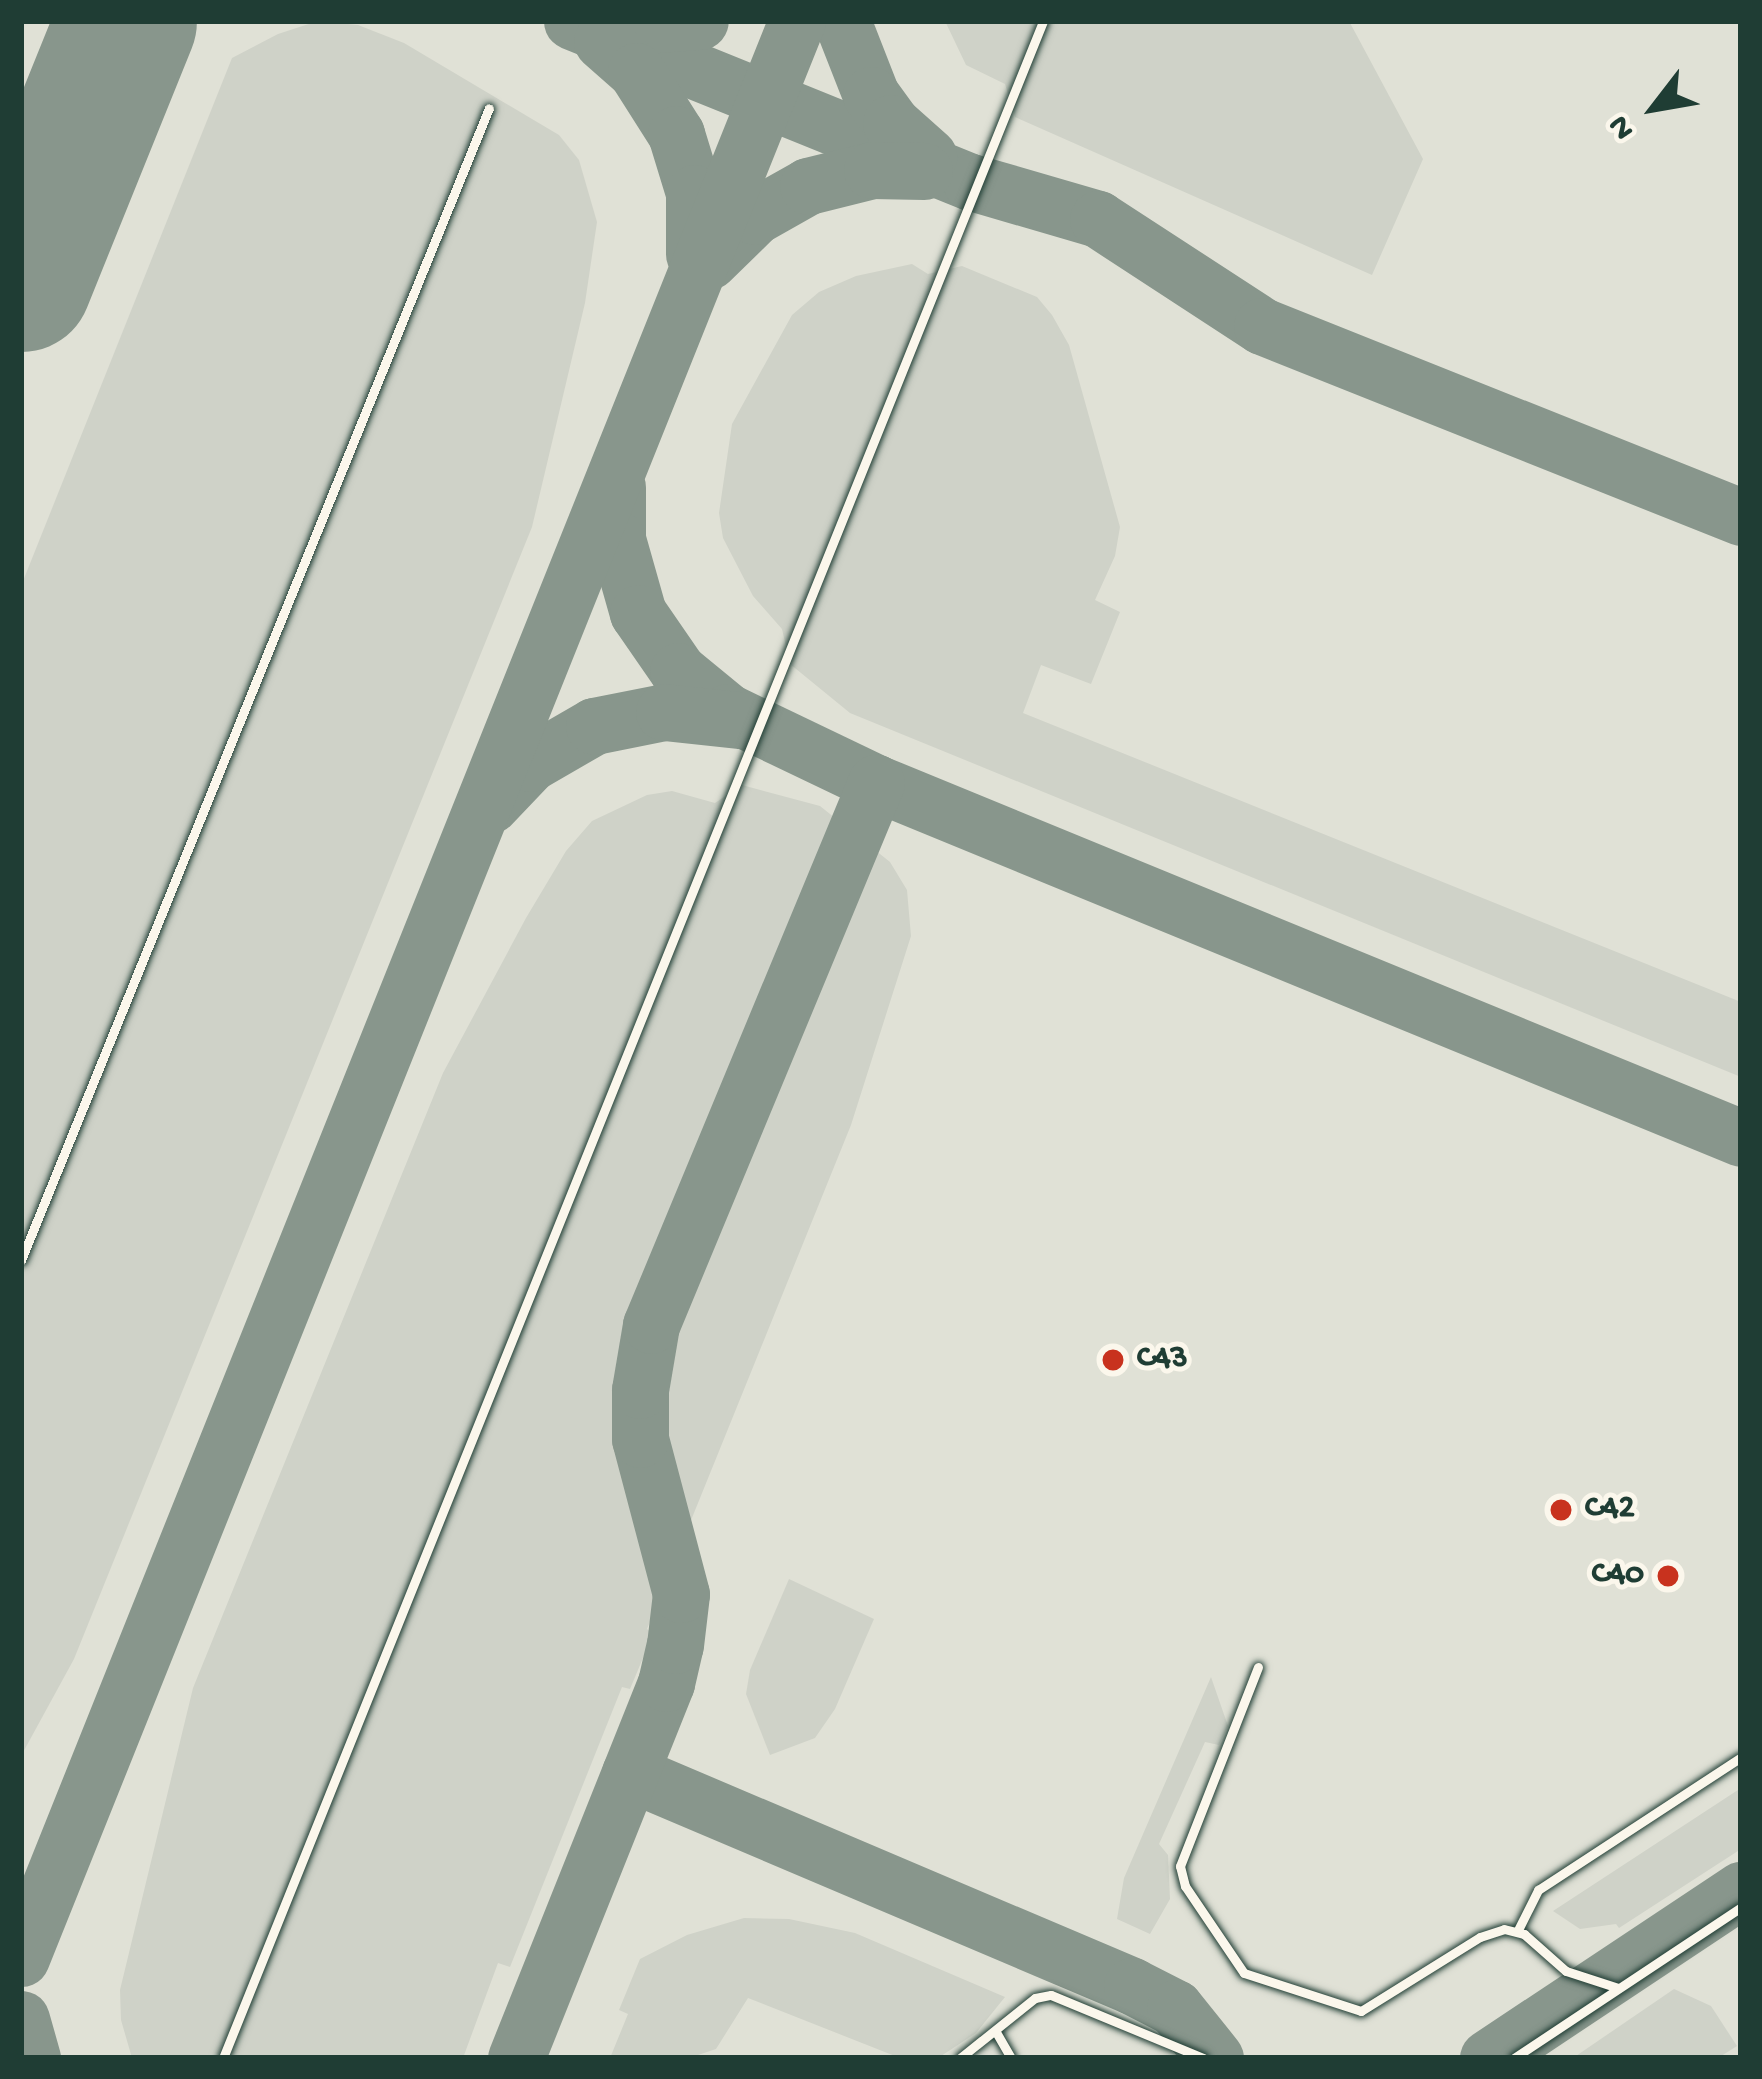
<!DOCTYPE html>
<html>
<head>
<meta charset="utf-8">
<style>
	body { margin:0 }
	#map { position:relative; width:1762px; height:2079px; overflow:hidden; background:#f2f0e5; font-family:"Gochi Hand",sans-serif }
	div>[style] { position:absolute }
	.built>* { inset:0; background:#e0e1d6 }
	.green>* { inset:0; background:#cfd2c8 }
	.taxiway>* { height:57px; margin:-28.5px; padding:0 28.5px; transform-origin:28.5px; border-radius:28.5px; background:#88968c }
	.runway>* { height:141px; margin:-70.5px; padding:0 70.5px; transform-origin:70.5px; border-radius:70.5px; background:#88968c }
	.roads { filter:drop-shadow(0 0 3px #1f3d34) drop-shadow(0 0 3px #1f3d34) }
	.service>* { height:9px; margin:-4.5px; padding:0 4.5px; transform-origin:4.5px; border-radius:4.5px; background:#fbf7ec }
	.dots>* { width:33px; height:33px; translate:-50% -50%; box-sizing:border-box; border:6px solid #fbf7ec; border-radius:50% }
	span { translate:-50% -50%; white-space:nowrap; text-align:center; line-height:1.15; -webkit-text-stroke:10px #fbf7ec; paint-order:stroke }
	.poi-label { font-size:33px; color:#1f3d34; font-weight:700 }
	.left { translate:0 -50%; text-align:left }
	.right { translate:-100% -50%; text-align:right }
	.frame { position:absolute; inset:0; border:24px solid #1f3d34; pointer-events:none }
	.north { position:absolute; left:1594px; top:48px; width:120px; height:120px; -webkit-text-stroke:9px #fbf7ec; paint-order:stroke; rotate:239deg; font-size:33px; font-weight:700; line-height:48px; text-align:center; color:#1f3d34 }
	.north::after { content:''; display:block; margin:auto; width:42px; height:54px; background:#1f3d34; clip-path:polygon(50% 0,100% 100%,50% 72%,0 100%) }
</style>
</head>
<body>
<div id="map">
	<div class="built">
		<i style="clip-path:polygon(21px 21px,1741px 21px,1741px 2058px,21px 2058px)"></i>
	</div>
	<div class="green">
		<i style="clip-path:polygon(318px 21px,358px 25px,404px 43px,559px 135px,579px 160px,597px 222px,585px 303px,532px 527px,74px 1659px,21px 1756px,21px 586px,232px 58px,278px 34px)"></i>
		<i style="clip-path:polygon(945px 21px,1349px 21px,1423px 159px,1372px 275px,1015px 117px,1005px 84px,966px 65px)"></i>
		<i style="clip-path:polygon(912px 264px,928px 274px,962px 266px,1037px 297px,1052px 315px,1069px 345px,1120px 527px,1115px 556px,1095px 600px,1120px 612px,1091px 684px,1041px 665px,1023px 713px,1741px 1002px,1741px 1077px,850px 713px,790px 664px,782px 629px,753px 596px,723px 538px,719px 513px,732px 424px,792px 315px,819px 292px,856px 276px)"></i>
		<i style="clip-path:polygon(742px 785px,820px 806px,890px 862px,907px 890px,911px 936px,851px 1125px,647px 1629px,653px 1634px,630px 1689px,622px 1687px,510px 1967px,498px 1963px,463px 2058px,132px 2058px,121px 2020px,120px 1990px,193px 1688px,443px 1073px,526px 918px,566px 851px,592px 821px,647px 795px,672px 791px,715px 803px)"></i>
		<i style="clip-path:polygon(789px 1579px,874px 1619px,835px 1709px,815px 1738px,770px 1755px,746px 1694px,750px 1670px)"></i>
		<i style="clip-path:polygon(1211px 1677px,1228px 1726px,1219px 1745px,1205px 1742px,1159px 1844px,1168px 1855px,1170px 1899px,1150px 1934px,1117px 1919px,1124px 1878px)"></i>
		<i style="clip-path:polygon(1741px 1788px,1741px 1849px,1619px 1928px,1616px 1924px,1580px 1929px,1553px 1911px)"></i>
		<i style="clip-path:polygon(744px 1918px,789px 1919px,855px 1933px,1005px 1997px,976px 2033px,938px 2058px,900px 2058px,748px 1998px,716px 2049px,689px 2058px,610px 2058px,628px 2014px,619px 2010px,640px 1959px,687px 1935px)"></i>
		<i style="clip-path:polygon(1674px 1989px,1711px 2006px,1737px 2046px,1718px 2058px,1573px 2058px)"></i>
	</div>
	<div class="taxiway">
		<i style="left:572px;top:21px;width:430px;rotate:22deg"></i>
		<i style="left:971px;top:182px;width:132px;rotate:16.2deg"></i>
		<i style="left:1098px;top:219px;width:196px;rotate:33.1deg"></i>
		<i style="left:1262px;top:326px;width:516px;rotate:21.74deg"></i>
		<i style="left:842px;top:21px;width:79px;rotate:68.6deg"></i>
		<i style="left:871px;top:95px;width:34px;rotate:54deg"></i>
		<i style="left:891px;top:123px;width:50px;rotate:41.7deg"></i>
		<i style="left:606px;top:28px;width:94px;rotate:-4.3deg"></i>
		<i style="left:602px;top:41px;width:45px;rotate:41.4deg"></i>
		<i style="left:636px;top:71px;width:75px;rotate:57.6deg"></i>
		<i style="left:676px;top:134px;width:62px;rotate:73deg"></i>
		<i style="left:694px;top:193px;width:61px;rotate:90deg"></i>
		<i style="left:709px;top:261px;width:64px;rotate:-44.4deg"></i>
		<i style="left:755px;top:216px;width:61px;rotate:-29.5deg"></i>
		<i style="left:808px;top:186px;width:66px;rotate:-14deg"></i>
		<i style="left:872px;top:170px;width:52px;rotate:1.1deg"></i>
		<i style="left:617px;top:487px;width:52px;rotate:90deg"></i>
		<i style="left:617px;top:539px;width:77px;rotate:74.2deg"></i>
		<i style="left:638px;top:613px;width:70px;rotate:55.4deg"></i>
		<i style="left:678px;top:671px;width:65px;rotate:39.4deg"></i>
		<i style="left:728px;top:712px;width:164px;rotate:25.6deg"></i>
		<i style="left:876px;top:783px;width:935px;rotate:22.31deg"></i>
		<i style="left:490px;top:805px;width:58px;rotate:-46.4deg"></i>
		<i style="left:530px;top:763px;width:74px;rotate:-30deg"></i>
		<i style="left:594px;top:726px;width:71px;rotate:-11.3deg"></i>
		<i style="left:664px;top:712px;width:75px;rotate:6.1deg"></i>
		<i style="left:630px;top:1773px;width:545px;rotate:22.99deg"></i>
		<i style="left:1132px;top:1986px;width:48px;rotate:27.1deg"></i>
		<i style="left:1175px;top:2008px;width:64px;rotate:51.3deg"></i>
		<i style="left:21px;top:1958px;width:2087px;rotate:-68.17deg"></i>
		<i style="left:21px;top:2019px;width:41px;rotate:74.2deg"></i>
		<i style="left:516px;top:2058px;width:404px;rotate:-68.2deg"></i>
		<i style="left:666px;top:1683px;width:39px;rotate:-77deg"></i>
		<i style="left:675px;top:1645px;width:51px;rotate:-83.3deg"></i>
		<i style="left:681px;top:1594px;width:160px;rotate:-104.8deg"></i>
		<i style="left:640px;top:1439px;width:49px;rotate:-90deg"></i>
		<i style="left:640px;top:1390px;width:66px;rotate:-80.4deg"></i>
		<i style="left:651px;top:1325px;width:587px;rotate:-67.46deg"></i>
		<i style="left:1488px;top:2058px;width:304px;rotate:-33.6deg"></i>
	</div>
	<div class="runway">
		<i style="left:21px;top:281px;width:280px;rotate:-68deg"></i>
	</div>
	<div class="roads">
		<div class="service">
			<i style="left:21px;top:1260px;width:1243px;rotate:-67.89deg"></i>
			<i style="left:1258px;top:1667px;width:214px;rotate:111.4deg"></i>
			<i style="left:1180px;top:1866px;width:21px;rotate:76deg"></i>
			<i style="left:1185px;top:1886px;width:105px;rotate:55.9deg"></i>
			<i style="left:1244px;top:1973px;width:123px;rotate:18deg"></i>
			<i style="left:1361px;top:2011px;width:140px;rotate:-31.9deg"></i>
			<i style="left:1480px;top:1937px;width:25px;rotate:-18deg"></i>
			<i style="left:1504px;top:1929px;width:21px;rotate:14deg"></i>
			<i style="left:1524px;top:1934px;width:56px;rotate:41.4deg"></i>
			<i style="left:1566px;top:1971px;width:55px;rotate:18.1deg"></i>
			<i style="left:1518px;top:1930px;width:45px;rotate:-63.4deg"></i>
			<i style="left:1538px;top:1890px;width:243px;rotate:-33.2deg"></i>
			<i style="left:996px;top:2032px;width:30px;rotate:60deg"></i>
			<i style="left:223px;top:2058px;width:2196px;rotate:-68.07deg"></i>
			<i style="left:960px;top:2058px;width:96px;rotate:-38.7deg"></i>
			<i style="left:1035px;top:1998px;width:16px;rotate:-11deg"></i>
			<i style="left:1051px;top:1995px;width:165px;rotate:22.5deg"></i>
			<i style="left:1514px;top:2058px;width:273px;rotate:-33.6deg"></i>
		</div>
	</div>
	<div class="dots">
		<i style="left:1113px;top:1360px;background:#c8321e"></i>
		<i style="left:1561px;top:1510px;background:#c8321e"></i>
		<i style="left:1668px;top:1576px;background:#c8321e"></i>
	</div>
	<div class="poi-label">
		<span class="left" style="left:1137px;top:1360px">C43</span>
		<span class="left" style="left:1585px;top:1510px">C42</span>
		<span class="right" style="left:1644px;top:1576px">C40</span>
	</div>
	<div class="frame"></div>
	<div class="north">N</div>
</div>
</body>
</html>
